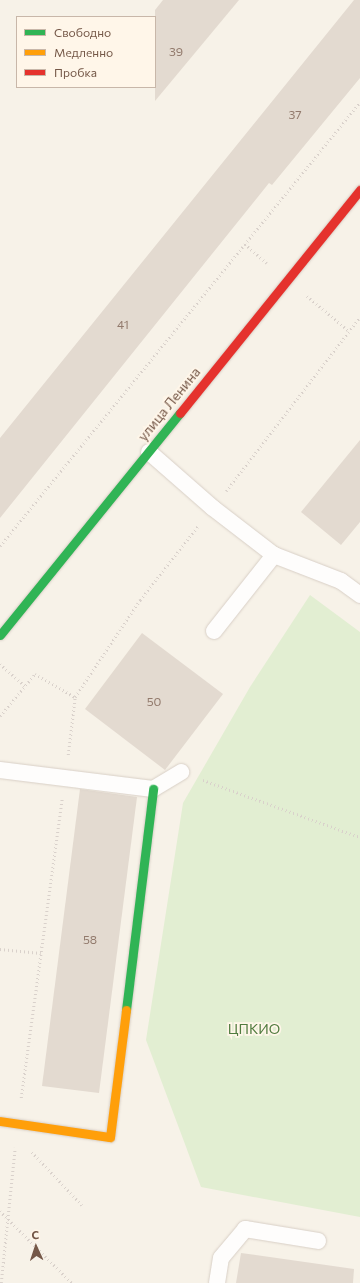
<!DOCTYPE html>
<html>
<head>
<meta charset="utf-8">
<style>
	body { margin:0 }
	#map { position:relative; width:360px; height:1283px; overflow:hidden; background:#f7f2e8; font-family:Commissioner,sans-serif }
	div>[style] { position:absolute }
	.green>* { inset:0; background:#e2eed2 }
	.building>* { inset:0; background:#e3dad0 }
	.path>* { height:2.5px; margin-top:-1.25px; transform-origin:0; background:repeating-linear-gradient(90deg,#d9d1cb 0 1px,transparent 0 4px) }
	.roads { filter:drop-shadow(0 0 1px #d8cfc6) drop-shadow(0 0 1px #d8cfc6) }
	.lane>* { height:16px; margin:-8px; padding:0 8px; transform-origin:8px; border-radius:8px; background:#fefdfc }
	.fast>* { height:9px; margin:-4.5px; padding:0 4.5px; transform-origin:4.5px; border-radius:4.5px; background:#30b455 }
	.slow>* { height:9px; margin:-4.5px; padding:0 4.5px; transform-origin:4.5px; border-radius:4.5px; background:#ff9f0a }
	.jam>* { height:9px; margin:-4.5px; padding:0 4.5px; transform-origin:4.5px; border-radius:4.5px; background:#e5322d }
	span { translate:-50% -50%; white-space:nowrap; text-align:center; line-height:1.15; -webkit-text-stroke:3.5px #fff6e9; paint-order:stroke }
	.number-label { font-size:12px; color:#927a6c }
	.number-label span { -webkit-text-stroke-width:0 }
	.street-label { font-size:14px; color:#755848 }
	.park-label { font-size:14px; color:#517c3f }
	.legend { position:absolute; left:16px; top:16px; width:140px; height:72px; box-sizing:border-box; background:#fff6e9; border:1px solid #c8b7a9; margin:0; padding:5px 7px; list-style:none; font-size:12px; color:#755848 }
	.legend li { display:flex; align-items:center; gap:8px; height:20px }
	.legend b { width:20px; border:1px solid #c8b7a9 }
	.north { position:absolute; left:16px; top:1227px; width:40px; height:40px; -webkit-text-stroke:3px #fff6e9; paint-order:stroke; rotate:357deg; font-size:11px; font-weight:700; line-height:16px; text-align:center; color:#755848 }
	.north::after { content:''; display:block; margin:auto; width:14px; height:18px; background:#755848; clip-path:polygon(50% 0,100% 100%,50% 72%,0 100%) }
</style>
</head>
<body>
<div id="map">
	<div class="green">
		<i style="clip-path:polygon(310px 595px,360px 632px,360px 1217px,201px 1187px,146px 1040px,183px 803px,250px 687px)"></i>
	</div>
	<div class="building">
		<i style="clip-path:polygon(163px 0,239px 0,155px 101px,155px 10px)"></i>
		<i style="clip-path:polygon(354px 0,360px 0,360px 78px,272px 185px,269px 183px,0 518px,0 438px)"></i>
		<i style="clip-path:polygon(360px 440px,360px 522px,341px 545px,301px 512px)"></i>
		<i style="clip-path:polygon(142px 633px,223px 694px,165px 770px,85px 709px)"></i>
		<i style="clip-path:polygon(80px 789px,137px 797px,99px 1093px,42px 1086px)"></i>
		<i style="clip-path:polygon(241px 1253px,354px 1269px,353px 1283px,236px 1283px)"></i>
	</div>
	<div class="path">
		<i style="left:245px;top:244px;width:29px;rotate:41deg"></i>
		<i style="left:307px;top:296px;width:55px;rotate:39.8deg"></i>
		<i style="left:226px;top:491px;width:220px;rotate:-52.4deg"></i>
		<i style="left:0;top:546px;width:572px;rotate:-50.96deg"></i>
		<i style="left:0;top:664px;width:33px;rotate:41deg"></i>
		<i style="left:0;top:716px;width:55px;rotate:-50.2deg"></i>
		<i style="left:35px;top:674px;width:46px;rotate:29.9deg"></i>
		<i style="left:75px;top:697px;width:117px;rotate:-56.2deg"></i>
		<i style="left:140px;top:600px;width:94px;rotate:-51.9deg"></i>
		<i style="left:68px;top:755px;width:58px;rotate:-83.1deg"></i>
		<i style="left:203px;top:780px;width:167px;rotate:20deg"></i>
		<i style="left:0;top:949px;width:41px;rotate:5.6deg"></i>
		<i style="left:21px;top:1098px;width:302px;rotate:-82.2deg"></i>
		<i style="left:32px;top:1152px;width:73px;rotate:46.7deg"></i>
		<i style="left:0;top:1211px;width:102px;rotate:45deg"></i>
		<i style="left:1px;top:1283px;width:136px;rotate:-84.1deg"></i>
	</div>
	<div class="roads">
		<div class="lane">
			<i style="left:149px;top:452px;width:85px;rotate:41.2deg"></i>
			<i style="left:213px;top:508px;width:77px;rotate:37.6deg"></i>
			<i style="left:274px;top:555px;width:72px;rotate:21.2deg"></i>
			<i style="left:341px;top:581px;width:24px;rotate:36deg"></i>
			<i style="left:214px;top:631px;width:97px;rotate:-51.7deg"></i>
			<i style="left:0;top:770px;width:154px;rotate:7.1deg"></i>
			<i style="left:153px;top:789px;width:33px;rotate:-31deg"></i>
			<i style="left:217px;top:1283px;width:25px;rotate:-81deg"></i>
			<i style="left:221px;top:1258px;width:38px;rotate:-50deg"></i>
			<i style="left:245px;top:1229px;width:74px;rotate:9.3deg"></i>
		</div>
		<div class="fast">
			<i style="left:0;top:635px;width:286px;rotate:-51deg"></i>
			<i style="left:126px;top:1010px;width:223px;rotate:-83deg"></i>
		</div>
		<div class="slow">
			<i style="left:0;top:1121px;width:111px;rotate:8.3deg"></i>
			<i style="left:110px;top:1137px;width:128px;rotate:-82.8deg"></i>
		</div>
		<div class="jam">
			<i style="left:180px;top:413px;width:287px;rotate:-51.1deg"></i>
		</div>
	</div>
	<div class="number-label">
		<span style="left:176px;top:52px">39</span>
		<span style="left:295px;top:115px">37</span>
		<span style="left:123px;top:325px">41</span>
		<span style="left:154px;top:702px">50</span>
		<span style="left:90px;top:940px">58</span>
	</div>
	<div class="street-label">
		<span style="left:169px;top:404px;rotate:-51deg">улица Ленина</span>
	</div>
	<div class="park-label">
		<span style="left:254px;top:1029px">ЦПКИО</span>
	</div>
	<ul class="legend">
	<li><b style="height:5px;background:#30b455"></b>Свободно</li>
	<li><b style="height:5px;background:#ff9f0a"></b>Медленно</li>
	<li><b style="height:5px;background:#e5322d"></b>Пробка</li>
	</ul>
	<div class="north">С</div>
</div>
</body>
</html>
